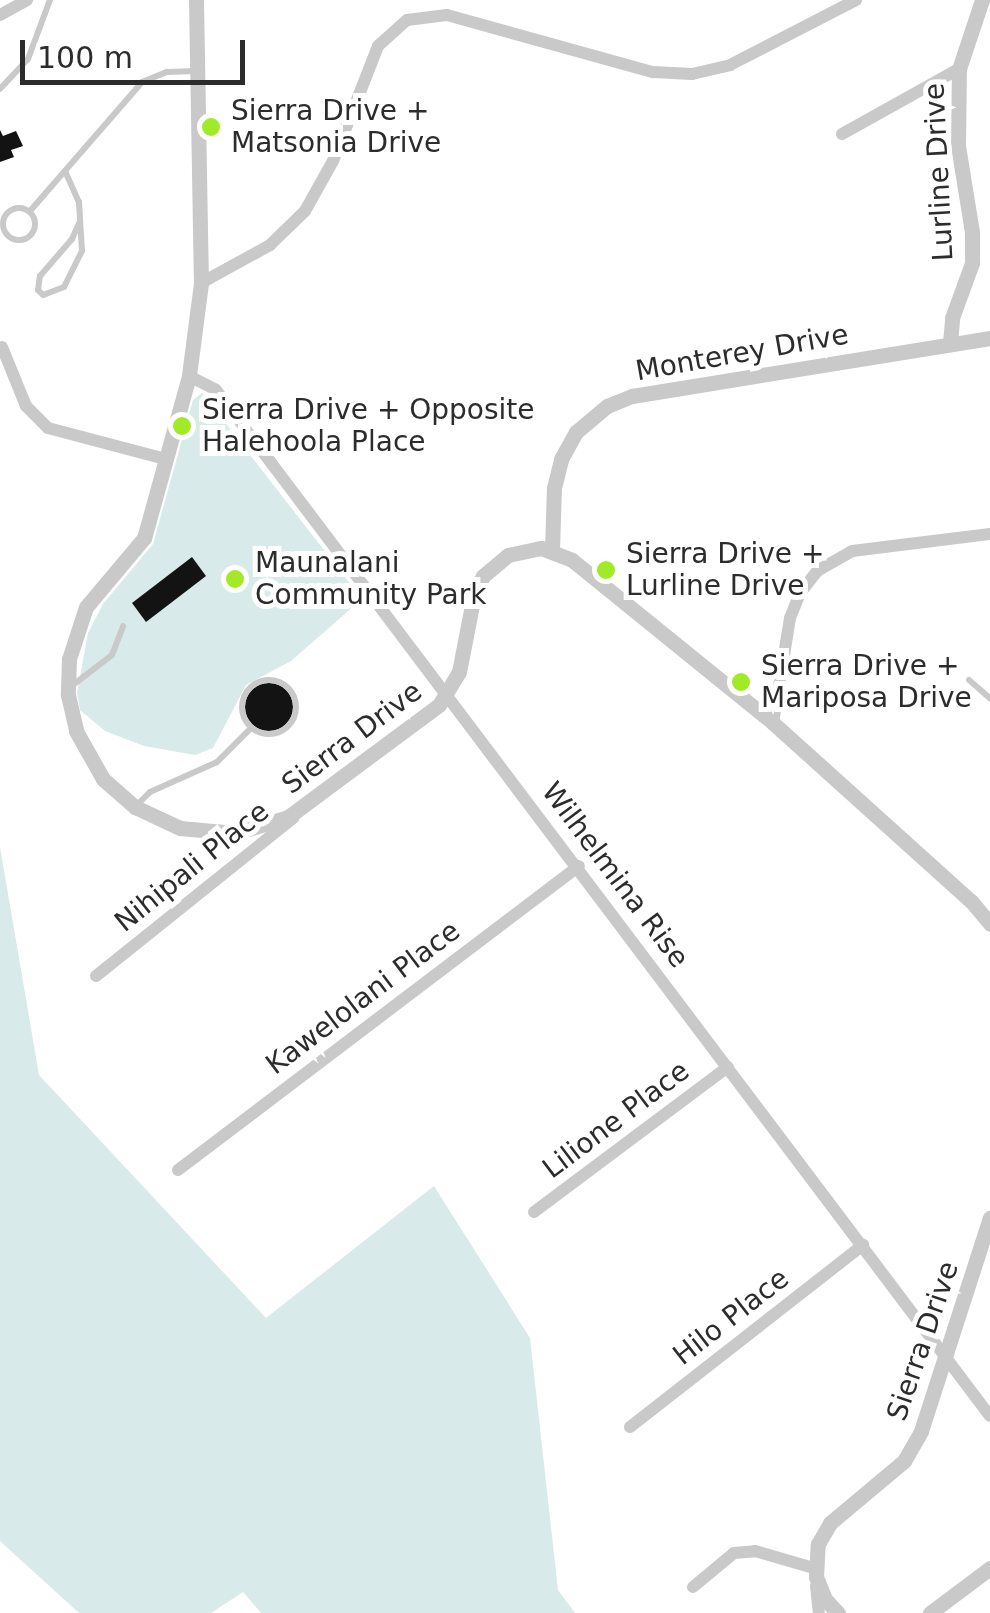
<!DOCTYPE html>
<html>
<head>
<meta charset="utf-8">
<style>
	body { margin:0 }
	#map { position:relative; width:990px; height:1613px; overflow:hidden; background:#fff; font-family:"DejaVu Sans",sans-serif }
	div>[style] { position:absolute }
	.green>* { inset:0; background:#d8eae9 }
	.building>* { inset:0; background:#131313 }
	.round { border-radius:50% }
	.path>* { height:2.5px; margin-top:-1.25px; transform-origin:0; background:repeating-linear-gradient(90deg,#c9c9c9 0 5px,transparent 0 10px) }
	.service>* { height:6px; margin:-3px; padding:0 3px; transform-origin:3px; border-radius:3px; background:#c9c9c9 }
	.service>.ring { margin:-3px; padding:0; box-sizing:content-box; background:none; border:6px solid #c9c9c9; border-radius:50% }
	.minor>* { height:12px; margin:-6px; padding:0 6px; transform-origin:6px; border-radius:6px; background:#c9c9c9 }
	.tertiary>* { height:15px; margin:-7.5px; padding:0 7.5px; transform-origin:7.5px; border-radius:7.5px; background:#c9c9c9 }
	.dots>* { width:28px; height:28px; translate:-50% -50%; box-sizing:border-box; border:5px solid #fff; border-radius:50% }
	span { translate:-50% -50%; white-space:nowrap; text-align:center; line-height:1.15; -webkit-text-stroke:10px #fff; paint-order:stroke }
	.poi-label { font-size:28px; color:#2c2c2c }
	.left { translate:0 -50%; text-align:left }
	.street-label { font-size:28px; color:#2c2c2c }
	.scale { position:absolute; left:20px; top:40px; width:225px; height:45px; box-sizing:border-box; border:5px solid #2c2c2c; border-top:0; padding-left:12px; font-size:30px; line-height:35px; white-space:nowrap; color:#2c2c2c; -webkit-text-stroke:8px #fff; paint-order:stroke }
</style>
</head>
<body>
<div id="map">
	<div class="green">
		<i style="clip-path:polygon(202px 393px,362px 599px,291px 661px,246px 685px,213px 748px,195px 755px,144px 746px,105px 731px,80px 710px,77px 693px,88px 633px,103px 604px,153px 544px,193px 400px)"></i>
		<i style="clip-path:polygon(0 847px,39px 1075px,266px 1318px,434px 1186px,530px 1338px,558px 1590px,575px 1613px,261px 1613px,243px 1592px,211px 1613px,79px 1613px,0 1541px)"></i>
	</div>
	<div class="building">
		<i style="clip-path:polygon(0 130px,3px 136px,16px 131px,23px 146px,11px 150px,14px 157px,0 162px)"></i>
		<i style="clip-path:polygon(192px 557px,206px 576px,146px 622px,132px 603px)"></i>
		<i class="round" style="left:245px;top:683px;width:48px;height:48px"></i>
	</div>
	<div class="path">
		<i style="left:359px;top:718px;width:24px;rotate:52deg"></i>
	</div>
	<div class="service">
		<i style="left:0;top:89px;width:41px;rotate:-47deg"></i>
		<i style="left:28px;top:59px;width:63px;rotate:-69.6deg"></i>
		<i style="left:65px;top:171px;width:34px;rotate:66deg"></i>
		<i style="left:79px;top:202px;width:49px;rotate:86.5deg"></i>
		<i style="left:82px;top:251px;width:40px;rotate:116.6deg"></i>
		<i style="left:64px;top:287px;width:22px;rotate:159deg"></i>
		<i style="left:43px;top:295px;width:7px;rotate:-135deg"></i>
		<i style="left:38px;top:290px;width:14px;rotate:-82deg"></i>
		<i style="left:40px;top:276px;width:49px;rotate:-49.1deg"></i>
		<i style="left:72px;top:239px;width:17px;rotate:-66deg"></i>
		<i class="ring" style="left:3px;top:208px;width:26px;height:26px"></i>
		<i style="left:30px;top:211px;width:171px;rotate:-49deg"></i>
		<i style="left:142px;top:82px;width:27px;rotate:-22deg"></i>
		<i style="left:167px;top:72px;width:29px;rotate:-2deg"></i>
		<i class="ring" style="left:242px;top:680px;width:48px;height:48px"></i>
		<i style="left:969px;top:680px;width:28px;rotate:41deg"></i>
		<i style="left:69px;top:688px;width:54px;rotate:-37.5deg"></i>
		<i style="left:112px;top:655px;width:31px;rotate:-69deg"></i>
		<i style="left:135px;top:807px;width:21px;rotate:-45deg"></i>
		<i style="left:150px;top:792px;width:73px;rotate:-24.1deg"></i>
		<i style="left:217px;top:762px;width:48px;rotate:-45deg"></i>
	</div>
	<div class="minor">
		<i style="left:0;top:15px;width:31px;rotate:-29deg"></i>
		<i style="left:842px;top:134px;width:134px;rotate:-29.1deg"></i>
		<i style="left:201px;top:283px;width:79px;rotate:-28.8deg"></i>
		<i style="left:270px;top:245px;width:49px;rotate:-44.2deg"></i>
		<i style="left:305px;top:211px;width:57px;rotate:-60.8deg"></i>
		<i style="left:333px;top:161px;width:123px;rotate:-68.6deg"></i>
		<i style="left:378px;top:46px;width:39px;rotate:-42deg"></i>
		<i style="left:407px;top:20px;width:40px;rotate:-7.1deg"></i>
		<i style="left:447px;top:15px;width:214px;rotate:15.5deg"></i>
		<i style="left:653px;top:72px;width:39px;rotate:3deg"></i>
		<i style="left:692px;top:74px;width:39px;rotate:-13deg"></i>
		<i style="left:730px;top:65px;width:142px;rotate:-27.3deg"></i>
		<i style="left:2px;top:347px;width:64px;rotate:67.9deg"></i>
		<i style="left:26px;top:406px;width:31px;rotate:45deg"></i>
		<i style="left:48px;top:428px;width:121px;rotate:14.8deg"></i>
		<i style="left:189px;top:376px;width:30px;rotate:27deg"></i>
		<i style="left:216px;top:390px;width:93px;rotate:52.9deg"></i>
		<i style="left:272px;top:464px;width:1192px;rotate:52.98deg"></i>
		<i style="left:773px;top:723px;width:106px;rotate:-80.8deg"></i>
		<i style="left:790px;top:618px;width:27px;rotate:-68deg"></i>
		<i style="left:800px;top:593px;width:28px;rotate:-52deg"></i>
		<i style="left:817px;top:571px;width:40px;rotate:-29.7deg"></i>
		<i style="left:852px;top:551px;width:139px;rotate:-7deg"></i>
		<i style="left:96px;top:976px;width:253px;rotate:-38.7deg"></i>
		<i style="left:178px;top:1170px;width:503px;rotate:-37.17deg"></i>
		<i style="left:534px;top:1212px;width:242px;rotate:-36.8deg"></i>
		<i style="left:630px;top:1427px;width:296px;rotate:-38deg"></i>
		<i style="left:816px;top:1586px;width:27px;rotate:84deg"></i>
		<i style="left:693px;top:1587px;width:53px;rotate:-39.7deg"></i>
		<i style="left:734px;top:1553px;width:21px;rotate:-5deg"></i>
		<i style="left:755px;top:1551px;width:61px;rotate:16.1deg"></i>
	</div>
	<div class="tertiary">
		<i style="left:196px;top:0;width:283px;rotate:89deg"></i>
		<i style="left:201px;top:283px;width:94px;rotate:97.4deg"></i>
		<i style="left:189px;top:376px;width:168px;rotate:105.5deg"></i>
		<i style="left:144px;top:538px;width:90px;rotate:130deg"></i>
		<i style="left:86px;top:607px;width:55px;rotate:108.1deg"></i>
		<i style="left:69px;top:659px;width:36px;rotate:92deg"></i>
		<i style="left:68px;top:695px;width:37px;rotate:77deg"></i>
		<i style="left:76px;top:731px;width:55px;rotate:60.6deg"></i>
		<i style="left:103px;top:779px;width:43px;rotate:41.2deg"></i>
		<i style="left:135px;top:807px;width:50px;rotate:25deg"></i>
		<i style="left:180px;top:828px;width:55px;rotate:5.2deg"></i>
		<i style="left:235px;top:833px;width:55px;rotate:-16.8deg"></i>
		<i style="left:288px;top:817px;width:188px;rotate:-36.6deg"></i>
		<i style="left:439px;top:705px;width:39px;rotate:-59deg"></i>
		<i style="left:459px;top:672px;width:78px;rotate:-79deg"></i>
		<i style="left:474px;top:595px;width:21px;rotate:-65deg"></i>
		<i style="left:483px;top:576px;width:33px;rotate:-40deg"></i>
		<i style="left:508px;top:555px;width:34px;rotate:-12deg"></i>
		<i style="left:541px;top:548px;width:33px;rotate:21deg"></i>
		<i style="left:572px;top:560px;width:259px;rotate:39deg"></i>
		<i style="left:773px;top:723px;width:266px;rotate:42deg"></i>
		<i style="left:971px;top:901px;width:30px;rotate:50deg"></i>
		<i style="left:950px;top:343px;width:25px;rotate:-85deg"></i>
		<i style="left:952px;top:318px;width:59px;rotate:-70deg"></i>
		<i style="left:972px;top:263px;width:31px;rotate:-90deg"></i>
		<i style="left:972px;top:232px;width:87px;rotate:-99.2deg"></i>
		<i style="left:958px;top:146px;width:77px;rotate:-89.3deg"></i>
		<i style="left:959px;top:69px;width:73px;rotate:-71.6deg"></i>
		<i style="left:552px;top:550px;width:62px;rotate:-88.2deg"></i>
		<i style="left:554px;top:488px;width:30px;rotate:-76deg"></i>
		<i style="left:561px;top:459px;width:31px;rotate:-61deg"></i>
		<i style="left:576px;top:432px;width:40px;rotate:-40deg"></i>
		<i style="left:607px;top:406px;width:27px;rotate:-22deg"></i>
		<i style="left:632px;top:396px;width:363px;rotate:-9.2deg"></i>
		<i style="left:838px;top:1613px;width:19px;rotate:-133deg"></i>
		<i style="left:825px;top:1599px;width:24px;rotate:-112deg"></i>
		<i style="left:816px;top:1577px;width:33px;rotate:-87deg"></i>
		<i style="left:818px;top:1544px;width:24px;rotate:-60deg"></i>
		<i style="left:830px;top:1523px;width:97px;rotate:-40deg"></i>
		<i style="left:904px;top:1461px;width:34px;rotate:-60deg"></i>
		<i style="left:921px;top:1431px;width:224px;rotate:-72.1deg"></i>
		<i style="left:930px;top:1613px;width:75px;rotate:-36.9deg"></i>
	</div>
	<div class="dots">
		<i style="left:211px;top:127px;background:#a1ea27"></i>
		<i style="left:182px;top:426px;background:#a1ea27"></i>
		<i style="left:606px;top:570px;background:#a1ea27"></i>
		<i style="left:235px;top:579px;background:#a1ea27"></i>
		<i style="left:741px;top:682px;background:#a1ea27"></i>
	</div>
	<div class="poi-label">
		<span class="left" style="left:231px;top:127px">Sierra Drive +<br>Matsonia Drive</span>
		<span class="left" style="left:202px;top:426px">Sierra Drive + Opposite<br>Halehoola Place</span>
		<span class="left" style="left:626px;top:570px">Sierra Drive +<br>Lurline Drive</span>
		<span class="left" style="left:255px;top:579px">Maunalani<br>Community Park</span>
		<span class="left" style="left:761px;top:682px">Sierra Drive +<br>Mariposa Drive</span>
	</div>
	<div class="street-label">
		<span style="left:939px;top:172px;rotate:-93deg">Lurline Drive</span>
		<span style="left:742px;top:353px;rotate:-10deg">Monterey Drive</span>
		<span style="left:352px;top:738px;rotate:-37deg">Sierra Drive</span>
		<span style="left:192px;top:867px;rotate:-39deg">Nihipali Place</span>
		<span style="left:615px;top:875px;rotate:53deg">Wilhelmina Rise</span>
		<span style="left:363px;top:998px;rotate:-37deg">Kawelolani Place</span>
		<span style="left:616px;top:1120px;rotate:-37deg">Lilione Place</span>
		<span style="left:731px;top:1317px;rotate:-38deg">Hilo Place</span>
		<span style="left:923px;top:1341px;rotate:-71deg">Sierra Drive</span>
	</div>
	<div class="scale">100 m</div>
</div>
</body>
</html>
